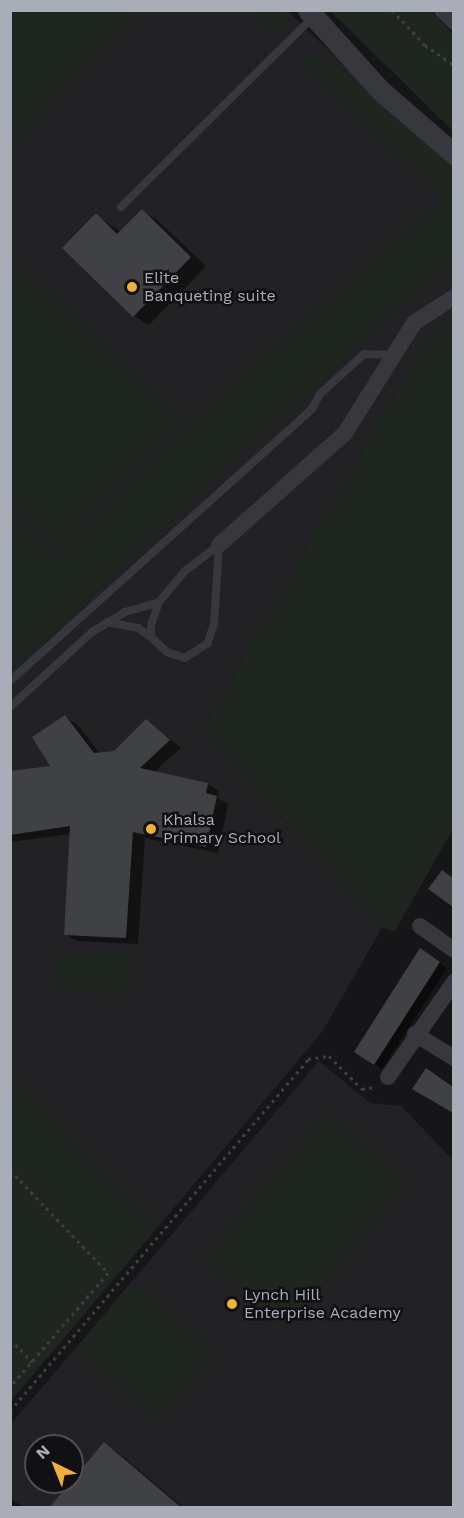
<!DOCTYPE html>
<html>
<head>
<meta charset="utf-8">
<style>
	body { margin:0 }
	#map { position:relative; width:464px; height:1518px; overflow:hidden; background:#161618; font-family:"Work Sans",sans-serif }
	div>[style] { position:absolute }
	.built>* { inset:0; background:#222225 }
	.green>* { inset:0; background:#1e261f }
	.shadow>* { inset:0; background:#0007 }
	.building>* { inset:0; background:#404145 }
	.path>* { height:3px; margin-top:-1.5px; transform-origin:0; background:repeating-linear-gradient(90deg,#3d3f44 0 3px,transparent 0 7.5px) }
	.service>* { height:8px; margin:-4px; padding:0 4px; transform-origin:4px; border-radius:4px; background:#37383d }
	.minor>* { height:16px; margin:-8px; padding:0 8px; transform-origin:8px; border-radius:8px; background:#37383d }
	.tertiary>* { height:21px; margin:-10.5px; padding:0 10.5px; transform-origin:10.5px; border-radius:10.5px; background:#37383d }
	.dots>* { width:16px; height:16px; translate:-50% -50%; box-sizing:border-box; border:3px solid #111113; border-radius:50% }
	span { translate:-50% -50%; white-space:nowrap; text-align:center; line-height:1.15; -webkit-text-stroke:5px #111113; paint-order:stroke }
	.poi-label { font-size:16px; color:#a8adb8 }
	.left { translate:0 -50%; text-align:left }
	.frame { position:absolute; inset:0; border:12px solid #a8adb8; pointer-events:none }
	.north { position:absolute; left:24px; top:1434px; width:60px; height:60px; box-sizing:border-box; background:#111113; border:2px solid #4d4f55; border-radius:50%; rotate:317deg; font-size:16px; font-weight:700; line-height:24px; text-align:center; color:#a8adb8 }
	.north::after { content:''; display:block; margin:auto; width:21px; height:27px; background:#f2b134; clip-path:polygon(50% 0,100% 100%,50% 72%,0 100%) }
</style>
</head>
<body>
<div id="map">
	<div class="built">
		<i style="clip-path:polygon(125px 11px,288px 11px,453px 171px,453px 231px,62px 570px,11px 527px,10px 134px)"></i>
		<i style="clip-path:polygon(453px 258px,453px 320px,423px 346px,203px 729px,382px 928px,322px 1032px,157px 1228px,11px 1078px,11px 670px)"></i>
		<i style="clip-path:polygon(evenodd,319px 1061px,370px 1103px,401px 1106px,453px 1160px,453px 1507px,11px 1508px,11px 1424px,319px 1061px,36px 1446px,72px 1446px,72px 1482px,36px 1482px,36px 1446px)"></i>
	</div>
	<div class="green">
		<i style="clip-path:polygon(11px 10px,137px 11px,51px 101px,24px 140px,11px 145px)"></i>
		<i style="clip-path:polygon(250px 11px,284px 11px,292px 24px,277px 37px)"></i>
		<i style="clip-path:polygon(330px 11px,431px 11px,453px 34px,453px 131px)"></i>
		<i style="clip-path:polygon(317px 52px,453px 160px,453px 258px,11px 670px,11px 516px,56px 554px,158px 450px,443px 198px,303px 63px)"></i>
		<i style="clip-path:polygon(11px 256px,180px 418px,57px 549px,11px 504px)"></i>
		<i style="clip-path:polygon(453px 320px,453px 829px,395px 931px,382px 928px,203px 729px,423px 346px)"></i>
		<i style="clip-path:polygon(129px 954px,129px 994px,53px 989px,54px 955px)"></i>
		<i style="clip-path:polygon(11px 1078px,157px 1228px,11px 1401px)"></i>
		<i style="clip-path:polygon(327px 1113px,409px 1183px,285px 1329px,203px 1260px)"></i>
		<i style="clip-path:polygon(132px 1282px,216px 1352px,159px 1420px,76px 1350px)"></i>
	</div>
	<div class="shadow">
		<i style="clip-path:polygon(142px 211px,157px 220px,206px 266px,149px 325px,134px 316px,96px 215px,121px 232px)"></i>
		<i style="clip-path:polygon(65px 717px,77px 724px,100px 754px,115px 753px,146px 721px,181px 748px,154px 772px,207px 784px,219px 791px,218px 798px,228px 804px,218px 853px,145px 838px,138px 944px,77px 941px,65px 934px,71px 834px,10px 842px,10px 772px,52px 767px)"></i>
		<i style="clip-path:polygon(429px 955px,447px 968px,382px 1069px,374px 1064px)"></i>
		<i style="clip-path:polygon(104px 1444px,116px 1451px,184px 1508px,51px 1508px)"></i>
		<i style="clip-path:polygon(12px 1500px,24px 1507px,25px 1508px,10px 1508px)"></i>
	</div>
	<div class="building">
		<i style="clip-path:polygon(142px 209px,191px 257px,133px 317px,62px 248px,96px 213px,117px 234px)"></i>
		<i style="clip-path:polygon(65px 715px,94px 753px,114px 751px,146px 719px,170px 740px,140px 768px,208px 783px,206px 793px,217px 796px,206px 847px,133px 832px,126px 938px,64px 935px,70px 826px,10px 835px,10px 771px,50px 766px,32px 737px)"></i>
		<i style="clip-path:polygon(442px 870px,453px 878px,453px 907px,428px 889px)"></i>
		<i style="clip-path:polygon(420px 948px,440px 962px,374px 1065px,354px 1052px)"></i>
		<i style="clip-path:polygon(426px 1068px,453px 1087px,453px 1113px,412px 1089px)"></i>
		<i style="clip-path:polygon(104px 1442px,182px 1508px,49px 1508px)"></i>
	</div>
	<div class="path">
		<i style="left:392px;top:10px;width:48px;rotate:46.7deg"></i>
		<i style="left:425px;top:45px;width:35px;rotate:35deg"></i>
		<i style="left:10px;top:1170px;width:142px;rotate:46.4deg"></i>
		<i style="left:108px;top:1273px;width:150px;rotate:130.7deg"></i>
		<i style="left:10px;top:1339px;width:32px;rotate:46deg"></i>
		<i style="left:10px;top:1411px;width:461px;rotate:-49.7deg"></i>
		<i style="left:308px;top:1059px;width:21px;rotate:-8deg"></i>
		<i style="left:329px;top:1056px;width:47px;rotate:45deg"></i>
		<i style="left:362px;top:1089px;width:13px;rotate:-9deg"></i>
	</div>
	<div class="service">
		<i style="left:121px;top:207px;width:270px;rotate:-44.7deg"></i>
		<i style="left:219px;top:545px;width:79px;rotate:93.6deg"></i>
		<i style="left:214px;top:624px;width:20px;rotate:108deg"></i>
		<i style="left:208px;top:643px;width:27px;rotate:147deg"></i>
		<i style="left:185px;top:658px;width:19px;rotate:-162deg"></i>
		<i style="left:167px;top:652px;width:22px;rotate:-137deg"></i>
		<i style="left:151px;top:637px;width:12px;rotate:-90deg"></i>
		<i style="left:151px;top:625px;width:24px;rotate:-71deg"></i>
		<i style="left:159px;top:602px;width:40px;rotate:-50deg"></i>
		<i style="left:185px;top:571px;width:43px;rotate:-37.4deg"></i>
		<i style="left:107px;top:622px;width:32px;rotate:11deg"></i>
		<i style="left:138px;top:628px;width:16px;rotate:35deg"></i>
		<i style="left:10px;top:681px;width:406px;rotate:-42deg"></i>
		<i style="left:312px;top:409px;width:17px;rotate:-62deg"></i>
		<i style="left:320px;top:394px;width:59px;rotate:-42.3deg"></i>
		<i style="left:364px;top:354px;width:30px;rotate:2deg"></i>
		<i style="left:10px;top:707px;width:111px;rotate:-42.4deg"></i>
		<i style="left:92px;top:632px;width:39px;rotate:-31deg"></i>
		<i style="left:125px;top:612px;width:35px;rotate:-16deg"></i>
	</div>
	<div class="minor">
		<i style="left:442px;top:10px;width:17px;rotate:45deg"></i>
		<i style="left:219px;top:545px;width:169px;rotate:-41.6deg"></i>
		<i style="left:345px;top:433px;width:130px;rotate:-57.9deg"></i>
		<i style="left:414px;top:323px;width:48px;rotate:-33deg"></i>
		<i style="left:420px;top:926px;width:42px;rotate:35.2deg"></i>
		<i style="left:415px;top:1034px;width:46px;rotate:31.6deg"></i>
		<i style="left:388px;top:1077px;width:116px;rotate:-55.2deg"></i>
	</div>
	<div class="tertiary">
		<i style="left:308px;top:10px;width:108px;rotate:48deg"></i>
		<i style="left:380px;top:90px;width:98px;rotate:40.9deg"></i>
	</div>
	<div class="dots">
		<i style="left:132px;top:287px;background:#f2b134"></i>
		<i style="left:151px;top:829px;background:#f2b134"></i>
		<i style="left:232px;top:1304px;background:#f2b134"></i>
	</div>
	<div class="poi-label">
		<span class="left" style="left:144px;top:287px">Elite<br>Banqueting suite</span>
		<span class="left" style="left:163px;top:829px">Khalsa<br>Primary School</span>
		<span class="left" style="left:244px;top:1304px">Lynch Hill<br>Enterprise Academy</span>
	</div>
	<div class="frame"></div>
	<div class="north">N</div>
</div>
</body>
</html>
